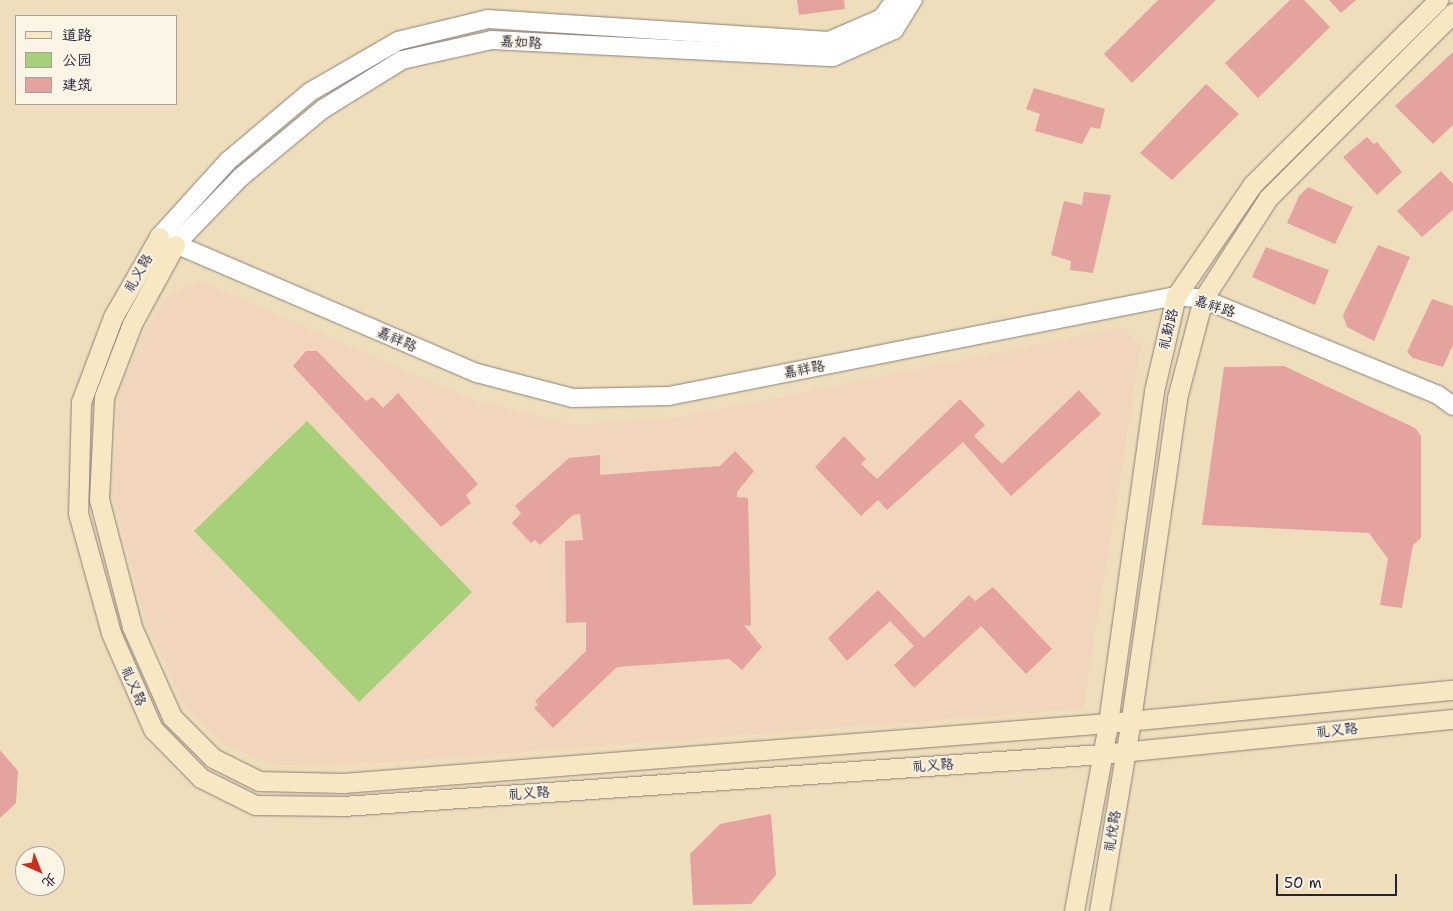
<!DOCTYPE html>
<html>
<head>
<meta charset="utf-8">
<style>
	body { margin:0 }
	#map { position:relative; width:1453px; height:911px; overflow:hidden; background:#efdebc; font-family:"Shantell Sans","LXGW WenKai TC",sans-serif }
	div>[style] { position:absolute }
	.built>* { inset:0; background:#f1d5bd }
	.green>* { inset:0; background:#a8cf79 }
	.building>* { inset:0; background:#e4a39f }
	.roads { filter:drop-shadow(0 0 1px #88807c) drop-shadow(0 0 1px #88807c) }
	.tertiary>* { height:18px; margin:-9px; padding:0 9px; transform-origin:9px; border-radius:9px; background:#fff }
	.secondary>* { height:19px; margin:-9.5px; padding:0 9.5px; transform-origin:9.5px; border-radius:9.5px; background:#f7e8c3 }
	span { translate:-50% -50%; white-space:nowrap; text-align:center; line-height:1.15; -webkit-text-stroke:4px #fcf5e5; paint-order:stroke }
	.street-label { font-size:14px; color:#22223b }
	.legend { position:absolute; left:15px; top:15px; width:162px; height:90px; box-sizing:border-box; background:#fcf5e5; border:1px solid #a5a1a1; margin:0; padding:6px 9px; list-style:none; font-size:15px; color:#22223b }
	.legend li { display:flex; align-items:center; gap:10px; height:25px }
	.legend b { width:25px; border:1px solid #a5a1a1 }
	.north { position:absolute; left:15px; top:846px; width:50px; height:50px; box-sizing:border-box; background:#fcf5e5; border:1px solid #a5a1a1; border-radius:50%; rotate:136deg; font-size:14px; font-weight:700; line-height:20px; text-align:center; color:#22223b }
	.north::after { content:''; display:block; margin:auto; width:18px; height:22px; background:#c8321e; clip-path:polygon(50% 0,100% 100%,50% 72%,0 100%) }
	.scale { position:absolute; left:1276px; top:874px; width:121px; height:22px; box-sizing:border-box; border:2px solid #22223b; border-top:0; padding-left:6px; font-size:15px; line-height:18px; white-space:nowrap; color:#22223b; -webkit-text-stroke:4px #fcf5e5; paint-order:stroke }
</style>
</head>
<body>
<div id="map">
	<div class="built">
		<i style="clip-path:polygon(201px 281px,471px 399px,573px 425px,686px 416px,1123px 327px,1141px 346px,1083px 709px,377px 763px,274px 765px,221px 743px,184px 705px,145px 620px,112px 493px,118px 397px,145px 330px,171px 293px)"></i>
	</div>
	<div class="green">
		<i style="clip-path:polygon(307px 421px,472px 592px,359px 702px,194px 531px)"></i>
	</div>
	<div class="building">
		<i style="clip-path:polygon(797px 0,844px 0,845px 9px,799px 15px)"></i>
		<i style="clip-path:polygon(1158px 0,1216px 0,1132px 83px,1104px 54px)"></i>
		<i style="clip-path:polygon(1290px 0,1304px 0,1330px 27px,1258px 98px,1225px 63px)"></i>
		<i style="clip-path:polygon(1329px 0,1356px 0,1341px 13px)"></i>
		<i style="clip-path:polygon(1453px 52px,1453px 125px,1433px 144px,1395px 106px)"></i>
		<i style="clip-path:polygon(1206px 84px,1239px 114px,1172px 180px,1140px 153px)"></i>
		<i style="clip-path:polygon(1034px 88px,1105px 109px,1100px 129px,1091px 127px,1082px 144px,1035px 131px,1040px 114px,1026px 109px)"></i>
		<i style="clip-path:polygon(1367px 137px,1374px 144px,1377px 142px,1402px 172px,1377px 195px,1343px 157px)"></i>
		<i style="clip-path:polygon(1441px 171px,1453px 184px,1453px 210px,1422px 237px,1397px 211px)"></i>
		<i style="clip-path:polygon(1308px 187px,1353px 207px,1335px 244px,1287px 223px,1299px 196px)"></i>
		<i style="clip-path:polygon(1084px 192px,1111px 195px,1093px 273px,1070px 270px,1071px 261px,1051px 255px,1064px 201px,1082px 205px)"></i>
		<i style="clip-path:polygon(1378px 245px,1410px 257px,1374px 341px,1347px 327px,1343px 315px)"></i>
		<i style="clip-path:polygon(1266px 247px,1329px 270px,1315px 305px,1252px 277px)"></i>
		<i style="clip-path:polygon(1432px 299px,1453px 306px,1453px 345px,1443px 367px,1413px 358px,1407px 352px)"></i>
		<i style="clip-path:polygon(306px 351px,317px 351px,366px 401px,373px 397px,383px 408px,398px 393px,478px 484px,466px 495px,471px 503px,441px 527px,293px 366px)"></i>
		<i style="clip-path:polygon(1284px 366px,1415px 428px,1421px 436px,1421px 538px,1413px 545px,1402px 608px,1380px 605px,1388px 559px,1369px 533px,1202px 525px,1224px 367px)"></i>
		<i style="clip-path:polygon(1079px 390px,1101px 414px,1011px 496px,963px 442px,887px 510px,878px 500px,861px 516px,815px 467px,844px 436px,866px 459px,861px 464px,877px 479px,960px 399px,985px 425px,974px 436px,1002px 464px)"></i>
		<i style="clip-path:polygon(735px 451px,754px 471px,737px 492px,737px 497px,748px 498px,751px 626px,744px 625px,762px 647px,742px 670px,729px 659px,617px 667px,553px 728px,534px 708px,538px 705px,535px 701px,586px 651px,586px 622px,566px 623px,565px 541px,583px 540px,580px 514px,573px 515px,540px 545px,535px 540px,531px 543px,512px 523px,521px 513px,515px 506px,569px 458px,600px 455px,600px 475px,720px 466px)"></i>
		<i style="clip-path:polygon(993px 587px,1052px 649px,1026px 674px,981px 626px,914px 688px,894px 665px,914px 646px,890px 621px,847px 661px,828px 638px,878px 590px,924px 638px,969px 595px,975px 601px)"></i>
		<i style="clip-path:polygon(0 750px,18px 771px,16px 803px,0 818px)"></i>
		<i style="clip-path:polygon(771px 814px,776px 875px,751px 904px,693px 905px,690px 854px,720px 824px)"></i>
	</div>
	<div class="roads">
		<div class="tertiary">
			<i style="left:895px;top:0;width:22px;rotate:126deg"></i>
			<i style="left:882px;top:18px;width:58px;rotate:156.5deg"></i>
			<i style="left:829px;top:41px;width:342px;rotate:-176.3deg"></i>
			<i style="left:488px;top:19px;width:93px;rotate:166.3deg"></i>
			<i style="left:398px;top:41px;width:102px;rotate:149.9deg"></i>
			<i style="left:310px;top:92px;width:109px;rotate:139.9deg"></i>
			<i style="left:227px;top:162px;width:101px;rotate:132.2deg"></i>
			<i style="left:159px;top:237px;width:346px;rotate:23.2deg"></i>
			<i style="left:477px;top:373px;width:99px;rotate:14.6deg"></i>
			<i style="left:573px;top:398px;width:96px;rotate:-1.2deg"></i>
			<i style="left:669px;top:396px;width:517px;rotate:-11.16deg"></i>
			<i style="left:1176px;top:296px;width:27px;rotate:6deg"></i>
			<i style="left:1203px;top:299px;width:254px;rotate:22.2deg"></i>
			<i style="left:1438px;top:395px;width:19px;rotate:36deg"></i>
			<i style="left:175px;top:245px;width:95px;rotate:-45.9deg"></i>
			<i style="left:241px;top:177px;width:107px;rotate:-39.7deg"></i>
			<i style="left:323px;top:109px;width:93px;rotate:-31.8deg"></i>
			<i style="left:402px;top:60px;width:92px;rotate:-12.5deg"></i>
			<i style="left:492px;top:40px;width:341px;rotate:2.9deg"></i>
			<i style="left:833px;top:57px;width:67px;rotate:-23.9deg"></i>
			<i style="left:894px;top:30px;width:36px;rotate:-58deg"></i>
		</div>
		<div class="secondary">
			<i style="left:159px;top:237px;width:92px;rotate:119.9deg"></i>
			<i style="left:113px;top:317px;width:91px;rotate:110.6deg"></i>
			<i style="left:81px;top:402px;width:111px;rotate:91.5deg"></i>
			<i style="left:78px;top:513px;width:124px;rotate:74.6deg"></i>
			<i style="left:111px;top:633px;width:105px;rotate:66.4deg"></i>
			<i style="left:153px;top:729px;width:69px;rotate:45.6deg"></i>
			<i style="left:201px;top:778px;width:60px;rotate:26.6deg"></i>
			<i style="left:255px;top:805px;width:88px;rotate:0.7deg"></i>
			<i style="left:343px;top:806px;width:760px;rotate:-3.92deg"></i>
			<i style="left:1101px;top:754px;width:354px;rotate:-5.7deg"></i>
			<i style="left:175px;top:245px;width:90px;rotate:118.6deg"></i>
			<i style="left:132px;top:324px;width:78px;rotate:111deg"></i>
			<i style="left:104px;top:397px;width:102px;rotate:92.8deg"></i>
			<i style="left:99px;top:499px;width:132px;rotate:75.5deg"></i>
			<i style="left:132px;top:627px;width:98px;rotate:66deg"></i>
			<i style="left:172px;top:717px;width:58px;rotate:45deg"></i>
			<i style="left:213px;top:758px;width:51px;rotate:26.6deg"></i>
			<i style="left:259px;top:781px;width:84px;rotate:1.4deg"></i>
			<i style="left:343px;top:783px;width:767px;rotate:-4.48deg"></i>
			<i style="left:1108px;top:723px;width:347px;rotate:-5.5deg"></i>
			<i style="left:1074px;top:911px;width:191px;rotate:-79.7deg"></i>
			<i style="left:1108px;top:723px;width:335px;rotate:-82.1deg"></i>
			<i style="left:1154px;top:391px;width:98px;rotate:-77deg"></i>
			<i style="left:1176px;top:296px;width:136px;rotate:-55.5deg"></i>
			<i style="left:1253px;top:184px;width:261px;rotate:-44.8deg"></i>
			<i style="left:1099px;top:911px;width:195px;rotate:-80.5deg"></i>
			<i style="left:1131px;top:719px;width:324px;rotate:-81.8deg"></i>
			<i style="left:1177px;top:398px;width:102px;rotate:-75.3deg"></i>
			<i style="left:1203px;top:299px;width:120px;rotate:-57.2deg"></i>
			<i style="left:1268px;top:198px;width:262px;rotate:-45deg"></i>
		</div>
	</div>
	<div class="street-label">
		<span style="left:521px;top:42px;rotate:3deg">嘉如路</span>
		<span style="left:138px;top:273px;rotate:-60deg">礼义路</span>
		<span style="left:1215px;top:306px;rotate:18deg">嘉祥路</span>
		<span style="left:1168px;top:329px;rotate:-77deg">礼勤路</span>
		<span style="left:397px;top:339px;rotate:23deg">嘉祥路</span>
		<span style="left:804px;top:369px;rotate:-11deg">嘉祥路</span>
		<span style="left:134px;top:686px;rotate:66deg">礼义路</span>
		<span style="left:1337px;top:730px;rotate:-6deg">礼义路</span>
		<span style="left:933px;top:765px;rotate:-4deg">礼义路</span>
		<span style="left:529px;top:793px;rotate:-4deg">礼义路</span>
		<span style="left:1112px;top:831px;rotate:-81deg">礼悦路</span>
	</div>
	<ul class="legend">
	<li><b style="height:6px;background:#f7e8c3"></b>道路</li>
	<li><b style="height:14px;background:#a8cf79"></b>公园</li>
	<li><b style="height:14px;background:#e4a39f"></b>建筑</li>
	</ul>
	<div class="north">北</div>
	<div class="scale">50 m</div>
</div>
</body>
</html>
